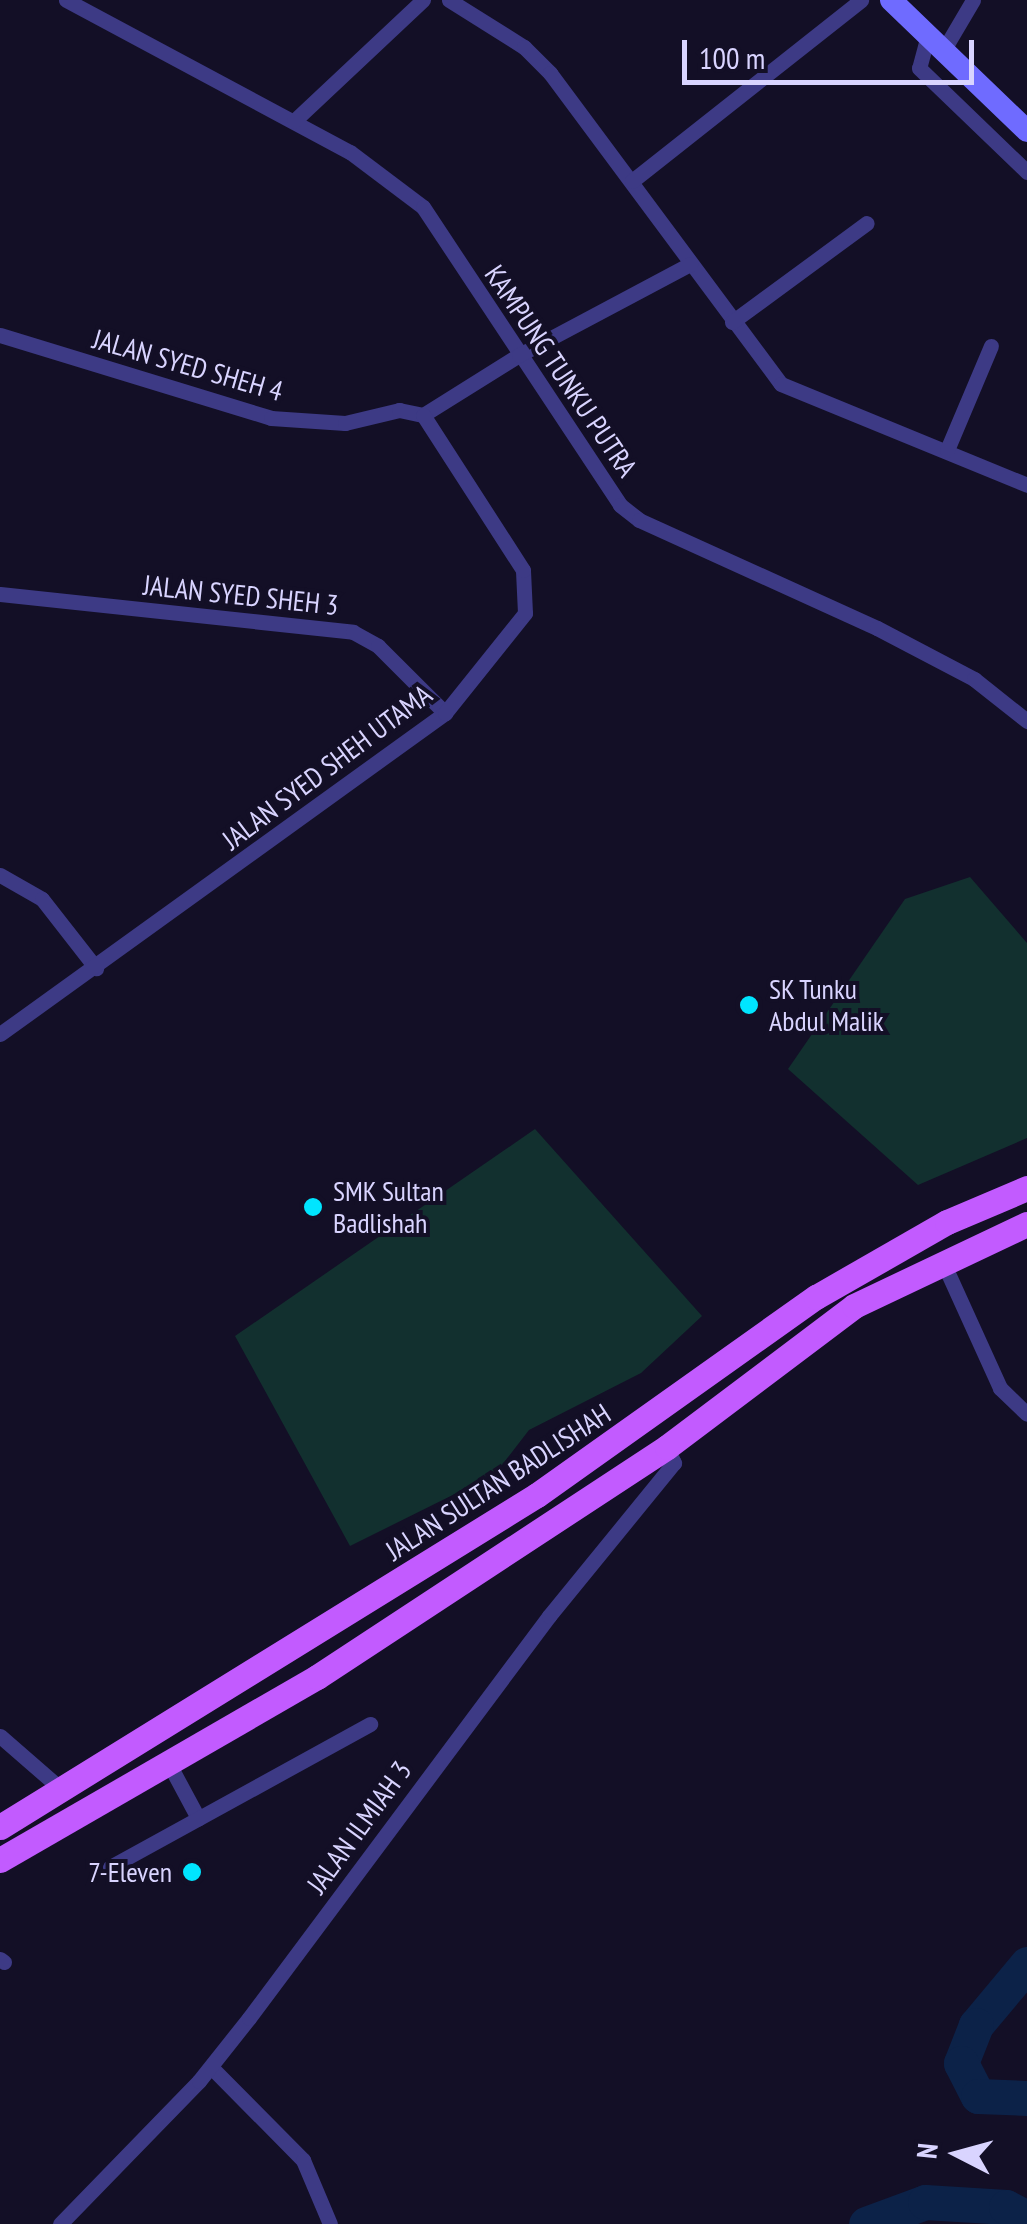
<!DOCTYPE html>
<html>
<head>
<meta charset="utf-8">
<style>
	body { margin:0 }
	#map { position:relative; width:1027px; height:2224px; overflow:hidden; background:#130f26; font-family:"PT Sans Narrow",sans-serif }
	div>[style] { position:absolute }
	.green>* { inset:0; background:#12302f }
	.river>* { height:35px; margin:-17.5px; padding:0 17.5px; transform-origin:17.5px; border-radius:17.5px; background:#0c2248 }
	.street>* { height:15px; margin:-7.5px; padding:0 7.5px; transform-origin:7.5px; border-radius:7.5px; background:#3d3a85 }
	.secondary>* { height:22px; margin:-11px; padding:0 11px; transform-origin:11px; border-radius:11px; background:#6f6bff }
	.primary>* { height:25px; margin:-12.5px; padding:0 12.5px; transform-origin:12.5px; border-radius:12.5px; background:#c25bff }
	.dots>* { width:28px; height:28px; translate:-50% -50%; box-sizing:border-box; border:5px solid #130f26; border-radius:50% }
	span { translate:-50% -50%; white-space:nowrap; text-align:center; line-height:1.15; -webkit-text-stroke:8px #130f26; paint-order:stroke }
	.street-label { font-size:28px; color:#d9d4ff }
	.poi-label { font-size:28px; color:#d9d4ff }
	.left { translate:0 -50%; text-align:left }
	.right { translate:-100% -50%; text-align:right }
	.north { position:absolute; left:907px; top:2104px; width:100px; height:100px; -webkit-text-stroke:8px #130f26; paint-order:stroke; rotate:276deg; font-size:28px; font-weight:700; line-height:40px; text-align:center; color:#d9d4ff }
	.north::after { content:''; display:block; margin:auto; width:35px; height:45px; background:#d9d4ff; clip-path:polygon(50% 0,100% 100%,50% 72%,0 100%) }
	.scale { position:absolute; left:682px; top:40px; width:292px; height:45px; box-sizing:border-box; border:5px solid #d9d4ff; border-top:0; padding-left:12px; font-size:30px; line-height:35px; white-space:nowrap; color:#d9d4ff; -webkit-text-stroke:8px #130f26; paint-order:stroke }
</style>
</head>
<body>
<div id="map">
	<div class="green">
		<i style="clip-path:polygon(970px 877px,1027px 943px,1027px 1138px,918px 1185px,788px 1069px,905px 899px)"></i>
		<i style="clip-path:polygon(535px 1129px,702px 1316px,641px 1373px,529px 1430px,495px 1474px,350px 1546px,235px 1336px)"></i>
	</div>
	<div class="river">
		<i style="left:1027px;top:1964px;width:80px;rotate:129.9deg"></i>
		<i style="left:976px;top:2025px;width:41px;rotate:111.5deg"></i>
		<i style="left:961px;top:2063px;width:37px;rotate:63deg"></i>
		<i style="left:978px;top:2096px;width:49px;rotate:2.3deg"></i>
		<i style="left:866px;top:2224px;width:63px;rotate:-20.4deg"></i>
		<i style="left:925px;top:2202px;width:81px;rotate:3.5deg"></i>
		<i style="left:1006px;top:2207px;width:24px;rotate:28deg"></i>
	</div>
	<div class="street">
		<i style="left:66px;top:0;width:322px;rotate:28.2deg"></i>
		<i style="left:350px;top:152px;width:91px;rotate:37deg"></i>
		<i style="left:423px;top:207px;width:357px;rotate:56.5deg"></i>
		<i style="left:620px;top:505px;width:24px;rotate:38deg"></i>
		<i style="left:639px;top:520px;width:261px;rotate:24.4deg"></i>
		<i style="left:877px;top:628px;width:110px;rotate:27.7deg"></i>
		<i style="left:974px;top:679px;width:68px;rotate:38.4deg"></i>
		<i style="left:449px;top:0;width:89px;rotate:32.1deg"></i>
		<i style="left:524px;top:47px;width:37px;rotate:45deg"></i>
		<i style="left:550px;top:73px;width:387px;rotate:53.4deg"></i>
		<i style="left:781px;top:384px;width:266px;rotate:22.3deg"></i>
		<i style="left:928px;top:35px;width:34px;rotate:105deg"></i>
		<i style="left:919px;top:68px;width:150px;rotate:43.9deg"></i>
		<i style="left:943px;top:51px;width:59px;rotate:-59.5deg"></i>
		<i style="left:294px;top:121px;width:177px;rotate:-43.2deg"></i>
		<i style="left:632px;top:181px;width:292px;rotate:-38.3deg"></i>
		<i style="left:732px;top:322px;width:167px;rotate:-36.3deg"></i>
		<i style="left:0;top:335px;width:283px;rotate:17deg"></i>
		<i style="left:271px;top:418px;width:74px;rotate:3.9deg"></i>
		<i style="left:345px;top:423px;width:56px;rotate:-13.5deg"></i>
		<i style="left:399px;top:410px;width:25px;rotate:12deg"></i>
		<i style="left:423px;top:415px;width:113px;rotate:-32deg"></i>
		<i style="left:519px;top:355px;width:194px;rotate:-28deg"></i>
		<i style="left:947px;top:450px;width:113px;rotate:-67.1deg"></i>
		<i style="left:0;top:594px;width:355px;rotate:6.1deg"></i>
		<i style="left:353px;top:632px;width:29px;rotate:29deg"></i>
		<i style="left:378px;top:646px;width:95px;rotate:45deg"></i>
		<i style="left:0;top:875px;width:48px;rotate:29.7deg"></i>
		<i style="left:42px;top:899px;width:88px;rotate:52deg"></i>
		<i style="left:0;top:1034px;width:549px;rotate:-35.8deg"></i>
		<i style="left:445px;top:713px;width:128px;rotate:-51.3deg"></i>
		<i style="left:525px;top:613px;width:43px;rotate:-92.7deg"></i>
		<i style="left:523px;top:570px;width:184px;rotate:-122.8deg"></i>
		<i style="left:942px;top:1260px;width:141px;rotate:65.6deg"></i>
		<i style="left:1000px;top:1388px;width:37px;rotate:44deg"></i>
		<i style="left:0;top:1736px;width:81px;rotate:41deg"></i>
		<i style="left:168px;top:1762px;width:64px;rotate:61.8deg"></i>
		<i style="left:110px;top:1867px;width:297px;rotate:-28.8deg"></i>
		<i style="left:0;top:1959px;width:5px;rotate:37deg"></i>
		<i style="left:211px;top:2067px;width:131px;rotate:45.3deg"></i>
		<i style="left:303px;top:2160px;width:69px;rotate:67.1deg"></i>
		<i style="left:60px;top:2224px;width:199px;rotate:-45.8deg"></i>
		<i style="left:199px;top:2081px;width:80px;rotate:-51.6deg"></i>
		<i style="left:249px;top:2018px;width:502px;rotate:-53.27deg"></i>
		<i style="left:549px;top:1616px;width:198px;rotate:-50.8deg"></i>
		<i style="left:674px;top:1463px;width:17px;rotate:-114deg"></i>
	</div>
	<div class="secondary">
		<i style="left:891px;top:0;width:189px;rotate:43.9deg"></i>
	</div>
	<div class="primary">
		<i style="left:0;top:1827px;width:631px;rotate:-31.73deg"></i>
		<i style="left:537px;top:1495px;width:342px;rotate:-35.4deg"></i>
		<i style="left:816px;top:1297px;width:151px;rotate:-29.8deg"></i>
		<i style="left:947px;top:1222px;width:87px;rotate:-23deg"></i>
		<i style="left:0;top:1860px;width:366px;rotate:-30deg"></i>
		<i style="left:317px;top:1677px;width:419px;rotate:-33.3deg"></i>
		<i style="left:667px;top:1447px;width:234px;rotate:-37deg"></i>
		<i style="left:854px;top:1306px;width:191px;rotate:-25.4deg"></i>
	</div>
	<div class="dots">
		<i style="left:749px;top:1005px;background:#00e5ff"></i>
		<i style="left:313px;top:1207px;background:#00e5ff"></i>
		<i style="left:192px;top:1872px;background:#00e5ff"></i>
	</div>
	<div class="street-label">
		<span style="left:188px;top:365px;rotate:16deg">JALAN SYED SHEH 4</span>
		<span style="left:561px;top:371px;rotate:56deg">KAMPUNG TUNKU PUTRA</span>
		<span style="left:241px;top:595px;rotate:6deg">JALAN SYED SHEH 3</span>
		<span style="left:327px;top:767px;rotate:-37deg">JALAN SYED SHEH UTAMA</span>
		<span style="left:498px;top:1482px;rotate:-33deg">JALAN SULTAN BADLISHAH</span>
		<span style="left:359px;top:1827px;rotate:-54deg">JALAN ILMIAH 3</span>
	</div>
	<div class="poi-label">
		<span class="left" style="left:769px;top:1005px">SK Tunku<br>Abdul Malik</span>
		<span class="left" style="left:333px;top:1207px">SMK Sultan<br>Badlishah</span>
		<span class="right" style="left:172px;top:1872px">7-Eleven</span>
	</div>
	<div class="north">N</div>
	<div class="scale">100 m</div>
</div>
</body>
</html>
